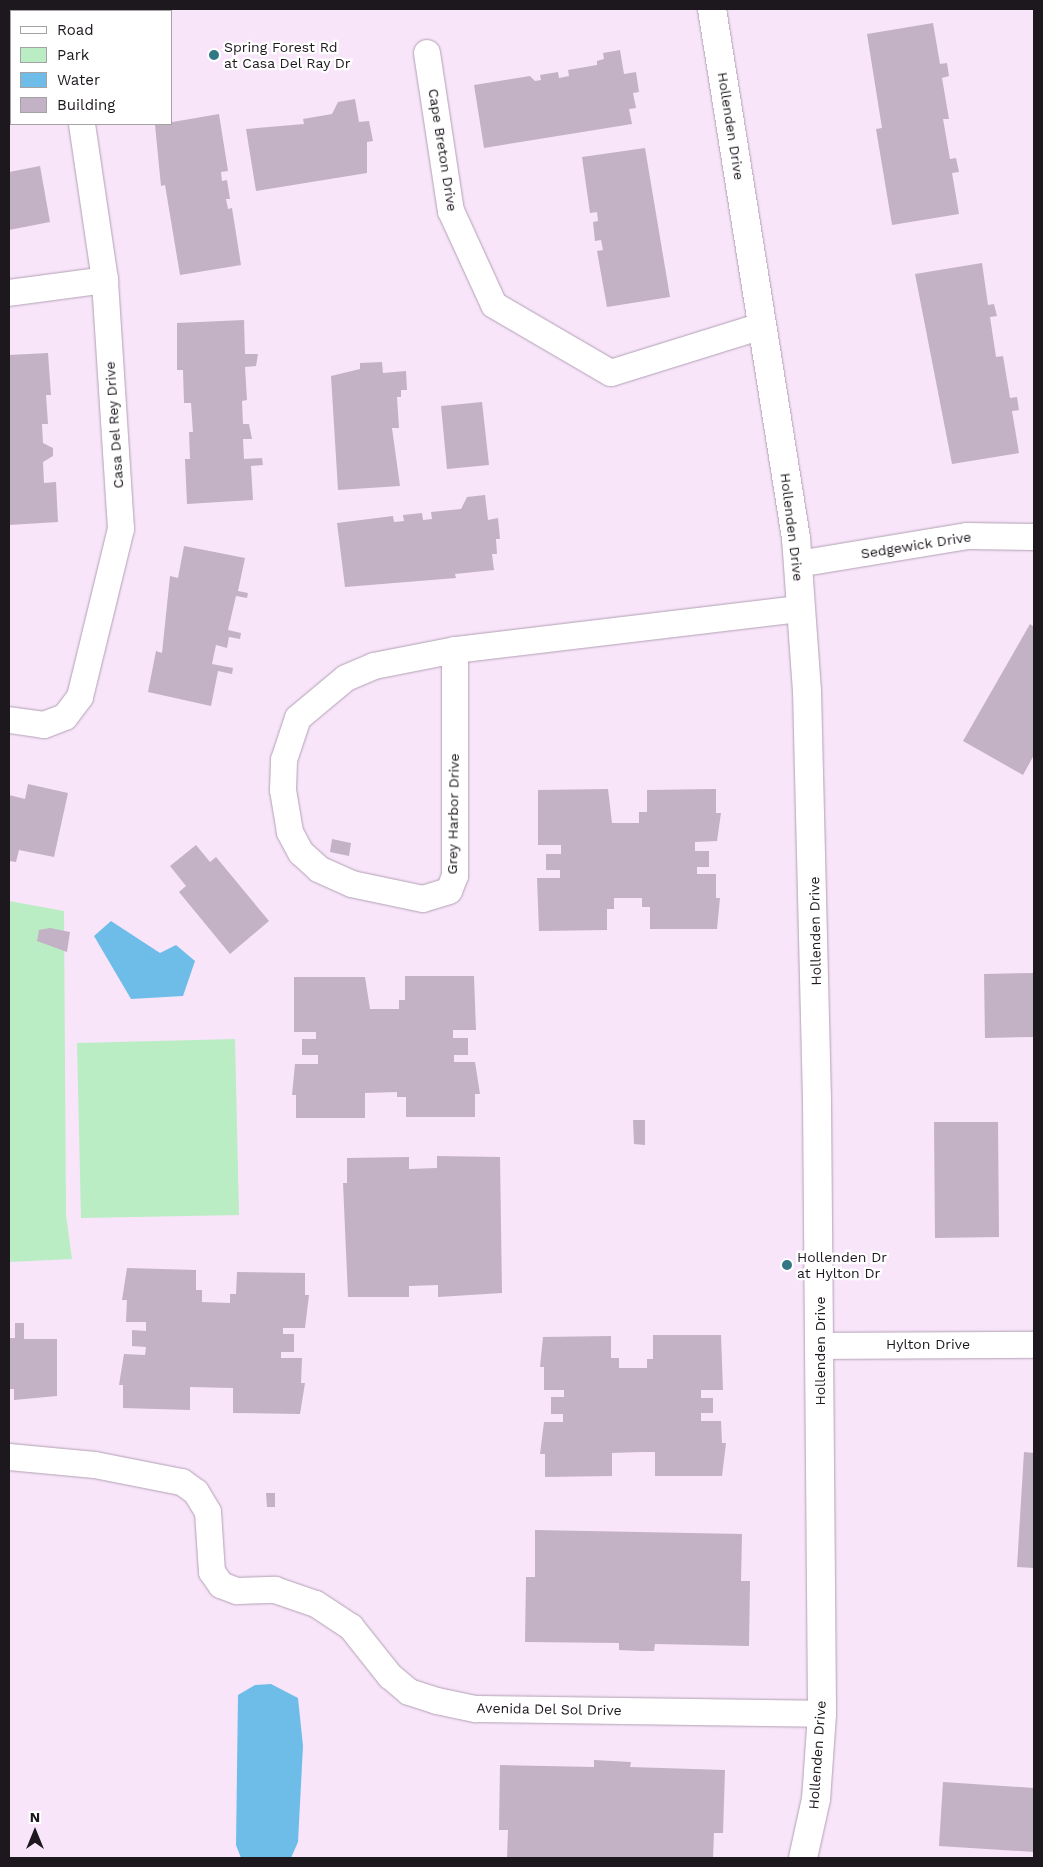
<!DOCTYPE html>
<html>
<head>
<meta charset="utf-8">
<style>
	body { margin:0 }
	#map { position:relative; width:1043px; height:1867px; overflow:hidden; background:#f8e5fa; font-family:"Work Sans",sans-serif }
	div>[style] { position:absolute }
	.green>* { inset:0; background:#baedc3 }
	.water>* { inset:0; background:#6ebde8 }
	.building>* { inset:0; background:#c3b1c5 }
	.roads { filter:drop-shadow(0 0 1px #b2a0b3) drop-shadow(0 0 1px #b2a0b3) }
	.street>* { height:26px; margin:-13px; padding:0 13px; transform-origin:13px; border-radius:13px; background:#fff }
	.secondary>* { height:28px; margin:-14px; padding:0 14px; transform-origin:14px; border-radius:14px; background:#fff }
	.dots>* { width:14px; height:14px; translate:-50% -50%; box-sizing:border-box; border:2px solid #fff; border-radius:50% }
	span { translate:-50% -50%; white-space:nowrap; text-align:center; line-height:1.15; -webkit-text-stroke:4.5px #fff; paint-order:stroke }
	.poi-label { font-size:14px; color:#1d171e }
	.left { translate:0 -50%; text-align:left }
	.street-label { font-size:14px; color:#1d171e }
	.frame { position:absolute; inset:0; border:10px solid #1d171e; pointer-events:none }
	.legend { position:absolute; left:10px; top:10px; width:162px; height:115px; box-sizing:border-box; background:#fff; border:1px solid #a5a2a5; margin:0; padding:6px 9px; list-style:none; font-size:15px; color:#1d171e }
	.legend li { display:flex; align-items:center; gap:10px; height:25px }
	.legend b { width:25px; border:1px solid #a5a2a5 }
	.north { position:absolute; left:10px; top:1807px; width:50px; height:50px; -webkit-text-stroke:4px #fff; paint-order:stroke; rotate:0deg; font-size:14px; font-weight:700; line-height:20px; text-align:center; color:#1d171e }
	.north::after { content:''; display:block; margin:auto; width:18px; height:22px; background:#1d171e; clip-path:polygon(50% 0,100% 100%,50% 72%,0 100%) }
</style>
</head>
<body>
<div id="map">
	<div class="green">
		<i style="clip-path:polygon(9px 901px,64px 911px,66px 1215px,72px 1259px,9px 1262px)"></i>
		<i style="clip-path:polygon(235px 1039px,239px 1215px,81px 1218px,77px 1043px)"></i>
	</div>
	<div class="water">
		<i style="clip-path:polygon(111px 921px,160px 953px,176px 945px,195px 961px,183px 996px,131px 999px,94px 936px)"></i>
		<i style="clip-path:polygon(271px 1684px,298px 1698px,303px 1746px,298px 1842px,291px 1858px,241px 1858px,236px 1845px,238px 1695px,255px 1685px)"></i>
	</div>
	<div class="building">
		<i style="clip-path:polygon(933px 23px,940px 64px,947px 63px,949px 76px,942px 78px,949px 119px,943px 119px,950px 159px,956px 158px,959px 172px,952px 173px,959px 214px,892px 225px,876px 129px,882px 128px,867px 34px)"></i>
		<i style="clip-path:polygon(620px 50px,624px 74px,636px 72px,639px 92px,633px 93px,636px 108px,629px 109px,632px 124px,484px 148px,474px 85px,530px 76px,535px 81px,541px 80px,540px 75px,558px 72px,559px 78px,569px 76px,568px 70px,597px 65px,597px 61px,604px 59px,603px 53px)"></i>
		<i style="clip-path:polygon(355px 99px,359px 122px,369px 121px,373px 141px,367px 142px,367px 173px,256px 191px,246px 129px,304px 124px,303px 119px,332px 114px,338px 102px)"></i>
		<i style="clip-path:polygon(219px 114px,228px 171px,221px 172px,222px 181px,227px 180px,230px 199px,226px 199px,228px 209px,232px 208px,241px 265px,180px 275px,165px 185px,161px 186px,155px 125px)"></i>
		<i style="clip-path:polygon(645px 148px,670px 297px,607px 307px,597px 251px,603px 250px,601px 240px,595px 241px,593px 222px,598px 221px,597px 212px,590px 213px,582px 157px)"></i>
		<i style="clip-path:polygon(40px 166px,50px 222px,9px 230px,9px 172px)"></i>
		<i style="clip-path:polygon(982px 263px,988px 305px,994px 304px,997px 316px,990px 317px,996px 357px,1003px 356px,1010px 398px,1017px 397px,1019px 410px,1012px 411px,1019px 453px,952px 464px,915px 274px)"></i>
		<i style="clip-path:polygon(244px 320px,245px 354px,258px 354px,256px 366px,245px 367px,247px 400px,242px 401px,243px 424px,249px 424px,252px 439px,243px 439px,244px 459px,262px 458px,263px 465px,251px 466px,253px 500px,187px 504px,185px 459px,190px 459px,189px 432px,193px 432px,191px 403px,184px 403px,183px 370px,177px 370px,177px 323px)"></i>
		<i style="clip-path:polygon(48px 353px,51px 395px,46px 395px,48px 424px,42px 424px,43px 443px,53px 448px,53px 456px,43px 462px,44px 483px,56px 482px,58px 522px,9px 525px,9px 355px)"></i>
		<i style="clip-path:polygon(382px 362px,383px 373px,406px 371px,407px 390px,401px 390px,401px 397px,397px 397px,399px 428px,392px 428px,400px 486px,338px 490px,331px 376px,360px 369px,360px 363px)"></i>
		<i style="clip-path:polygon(482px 402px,489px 465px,447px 469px,441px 406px)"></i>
		<i style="clip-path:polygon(485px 495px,488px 520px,498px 518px,500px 539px,496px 539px,497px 554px,492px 554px,494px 570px,455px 574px,456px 578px,345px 587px,337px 523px,393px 516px,394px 522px,404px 521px,403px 515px,422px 513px,423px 520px,432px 519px,431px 512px,461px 509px,467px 497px)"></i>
		<i style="clip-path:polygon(184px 546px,245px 558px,238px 591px,248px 593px,247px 598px,236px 596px,228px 630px,241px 633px,240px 639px,229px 637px,227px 648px,216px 645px,212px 664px,233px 668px,232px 674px,218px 671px,211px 706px,148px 692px,156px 651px,162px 653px,170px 576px,178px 578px)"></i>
		<i style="clip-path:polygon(1030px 624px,1034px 627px,1034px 755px,1023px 775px,963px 741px)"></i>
		<i style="clip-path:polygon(28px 784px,68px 793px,54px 857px,19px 850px,16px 862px,9px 861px,9px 795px,25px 799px)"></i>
		<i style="clip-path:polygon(608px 789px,612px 823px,639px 823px,639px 812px,647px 812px,647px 790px,716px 789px,716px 813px,721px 813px,717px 841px,695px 842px,695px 851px,709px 851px,709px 867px,697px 867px,697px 874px,716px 874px,716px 898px,720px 898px,717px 929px,650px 929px,650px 907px,642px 907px,642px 898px,614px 898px,614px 909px,607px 909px,607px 930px,539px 931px,537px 878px,560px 878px,560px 870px,546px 870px,546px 854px,561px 854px,561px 845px,538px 845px,538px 790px)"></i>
		<i style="clip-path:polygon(332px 839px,351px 843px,349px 856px,330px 852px)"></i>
		<i style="clip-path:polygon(196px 845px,210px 862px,216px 857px,269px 921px,230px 954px,179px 892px,186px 886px,170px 866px)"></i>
		<i style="clip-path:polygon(50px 928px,70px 932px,67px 952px,37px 941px,39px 930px)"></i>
		<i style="clip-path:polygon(1034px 973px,1034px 1037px,985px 1038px,984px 974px)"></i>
		<i style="clip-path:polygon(405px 976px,474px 976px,476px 1030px,453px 1030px,453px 1038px,468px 1038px,468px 1055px,454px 1055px,454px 1062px,475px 1062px,480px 1094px,475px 1094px,475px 1117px,406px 1117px,406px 1097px,397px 1097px,397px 1092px,365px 1093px,365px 1118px,296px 1118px,296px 1095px,292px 1095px,295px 1064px,318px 1064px,318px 1055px,302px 1055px,302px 1039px,316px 1039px,316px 1032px,294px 1032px,294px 977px,365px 977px,370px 1009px,399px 1009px,399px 1000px,405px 1000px)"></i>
		<i style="clip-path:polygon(633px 1120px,645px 1120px,645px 1145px,634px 1144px)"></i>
		<i style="clip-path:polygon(934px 1122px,998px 1122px,999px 1237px,935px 1238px)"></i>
		<i style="clip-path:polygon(437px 1156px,500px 1157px,502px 1293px,438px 1297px,438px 1285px,409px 1286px,409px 1297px,348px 1297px,343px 1183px,347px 1183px,347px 1158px,409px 1157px,409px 1169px,437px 1168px)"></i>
		<i style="clip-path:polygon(127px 1268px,196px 1270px,196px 1290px,202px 1290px,202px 1302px,230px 1303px,230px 1294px,236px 1294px,237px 1272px,305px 1273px,305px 1295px,309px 1295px,305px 1328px,283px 1328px,283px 1334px,294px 1334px,294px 1352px,281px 1352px,281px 1358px,302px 1358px,301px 1383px,305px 1383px,300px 1414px,233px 1413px,233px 1388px,190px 1387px,190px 1410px,123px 1408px,123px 1385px,119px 1385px,124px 1354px,145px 1355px,146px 1347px,132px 1346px,132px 1330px,146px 1331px,146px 1322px,126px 1322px,127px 1300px,122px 1300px)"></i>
		<i style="clip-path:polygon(15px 1323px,24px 1323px,24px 1339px,57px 1339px,57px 1396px,14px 1400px,14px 1389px,9px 1389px,9px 1338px,15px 1338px)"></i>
		<i style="clip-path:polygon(653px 1335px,721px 1335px,723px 1390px,701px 1390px,701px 1398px,713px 1398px,713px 1413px,701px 1413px,701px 1421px,721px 1421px,722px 1443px,726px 1443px,722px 1476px,655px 1476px,655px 1452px,641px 1452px,612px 1453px,612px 1476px,545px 1477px,545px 1454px,540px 1454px,544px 1422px,563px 1422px,563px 1414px,551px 1414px,551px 1397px,564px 1397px,564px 1390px,544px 1390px,544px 1367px,540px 1367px,543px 1337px,611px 1336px,611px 1358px,619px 1358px,619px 1368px,647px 1368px,647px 1359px,653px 1359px)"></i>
		<i style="clip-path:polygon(1024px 1452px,1034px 1453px,1034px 1568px,1017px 1567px)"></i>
		<i style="clip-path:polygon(266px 1493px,275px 1493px,275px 1507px,267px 1507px)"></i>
		<i style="clip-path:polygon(535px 1530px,742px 1534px,741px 1581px,750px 1581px,749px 1646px,655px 1644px,654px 1651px,642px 1651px,619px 1650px,619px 1643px,525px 1642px,526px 1577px,535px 1577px)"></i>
		<i style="clip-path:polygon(594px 1760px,631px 1762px,630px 1767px,725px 1770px,723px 1833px,714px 1833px,713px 1858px,507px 1858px,508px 1830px,499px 1830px,500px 1765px,594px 1767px)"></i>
		<i style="clip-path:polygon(943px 1782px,1034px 1788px,1034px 1852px,939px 1846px)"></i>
	</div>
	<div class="roads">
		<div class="street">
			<i style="left:427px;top:53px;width:160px;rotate:81.4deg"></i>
			<i style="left:451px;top:211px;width:103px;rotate:65.4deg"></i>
			<i style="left:494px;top:305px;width:135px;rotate:30.2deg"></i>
			<i style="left:611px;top:373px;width:158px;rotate:-17.3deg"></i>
			<i style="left:9px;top:293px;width:97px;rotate:-7.7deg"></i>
			<i style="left:798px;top:564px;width:171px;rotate:-9.4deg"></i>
			<i style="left:967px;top:536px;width:67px;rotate:0.9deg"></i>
			<i style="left:455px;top:650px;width:226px;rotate:90deg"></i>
			<i style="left:455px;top:876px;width:16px;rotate:112deg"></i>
			<i style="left:449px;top:891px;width:27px;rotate:163deg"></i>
			<i style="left:423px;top:899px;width:73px;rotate:-168.1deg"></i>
			<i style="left:352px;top:884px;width:36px;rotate:-156deg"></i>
			<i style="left:319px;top:869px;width:24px;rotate:-138deg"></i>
			<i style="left:301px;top:853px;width:24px;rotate:-118deg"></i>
			<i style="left:290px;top:832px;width:43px;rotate:-99.5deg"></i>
			<i style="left:283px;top:790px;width:30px;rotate:-88deg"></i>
			<i style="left:284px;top:760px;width:44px;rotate:-71.6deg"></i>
			<i style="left:298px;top:718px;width:62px;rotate:-39.8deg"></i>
			<i style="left:346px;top:678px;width:30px;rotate:-23deg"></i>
			<i style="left:374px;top:666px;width:83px;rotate:-11.2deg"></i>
			<i style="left:455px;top:650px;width:348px;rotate:-6.8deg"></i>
			<i style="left:9px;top:720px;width:35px;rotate:8deg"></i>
			<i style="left:44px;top:725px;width:22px;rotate:-21deg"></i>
			<i style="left:65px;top:717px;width:25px;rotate:-53deg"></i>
			<i style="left:80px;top:697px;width:173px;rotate:-76.3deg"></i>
			<i style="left:121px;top:529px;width:250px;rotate:-93.7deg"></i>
			<i style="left:105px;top:280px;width:158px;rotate:-98.4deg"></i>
			<i style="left:821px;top:1346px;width:213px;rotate:-0.3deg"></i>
			<i style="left:9px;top:1457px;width:86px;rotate:5.3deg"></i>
			<i style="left:95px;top:1465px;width:89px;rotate:11.1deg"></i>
			<i style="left:182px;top:1482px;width:17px;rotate:36deg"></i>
			<i style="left:196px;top:1492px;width:23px;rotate:59deg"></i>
			<i style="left:208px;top:1512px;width:60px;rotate:86.2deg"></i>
			<i style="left:212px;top:1572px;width:16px;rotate:55deg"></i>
			<i style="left:221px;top:1585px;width:17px;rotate:21deg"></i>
			<i style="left:237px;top:1591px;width:38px;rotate:-2deg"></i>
			<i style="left:275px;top:1590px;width:43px;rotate:18.9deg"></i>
			<i style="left:316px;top:1604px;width:42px;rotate:33.3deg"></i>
			<i style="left:351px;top:1627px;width:63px;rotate:51.5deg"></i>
			<i style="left:390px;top:1676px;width:25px;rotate:40deg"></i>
			<i style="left:409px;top:1692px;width:29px;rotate:18deg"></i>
			<i style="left:437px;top:1701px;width:40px;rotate:12deg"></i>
			<i style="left:476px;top:1709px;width:346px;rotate:0.8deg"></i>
		</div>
		<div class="secondary">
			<i style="left:712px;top:9px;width:536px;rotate:80.98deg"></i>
			<i style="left:796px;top:538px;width:153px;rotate:85.9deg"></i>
			<i style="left:807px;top:691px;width:409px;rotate:88.6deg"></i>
			<i style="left:817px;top:1100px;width:614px;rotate:89.53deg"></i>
			<i style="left:822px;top:1714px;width:85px;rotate:94deg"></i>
			<i style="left:816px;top:1799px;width:60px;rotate:102.4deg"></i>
			<i style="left:99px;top:11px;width:16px;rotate:-7deg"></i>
			<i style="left:9px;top:23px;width:2px"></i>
		</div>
	</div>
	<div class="dots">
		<i style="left:214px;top:55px;background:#327785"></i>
		<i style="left:787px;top:1265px;background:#327785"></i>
	</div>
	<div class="poi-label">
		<span class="left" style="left:224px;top:55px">Spring Forest Rd<br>at Casa Del Ray Dr</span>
		<span class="left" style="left:797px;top:1265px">Hollenden Dr<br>at Hylton Dr</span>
	</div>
	<div class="street-label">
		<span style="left:731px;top:126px;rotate:81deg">Hollenden Drive</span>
		<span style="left:443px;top:150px;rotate:81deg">Cape Breton Drive</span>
		<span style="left:114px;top:425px;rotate:-94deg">Casa Del Rey Drive</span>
		<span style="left:792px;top:527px;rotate:83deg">Hollenden Drive</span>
		<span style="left:916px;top:545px;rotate:-9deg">Sedgewick Drive</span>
		<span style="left:453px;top:814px;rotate:-89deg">Grey Harbor Drive</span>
		<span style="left:815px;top:931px;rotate:-91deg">Hollenden Drive</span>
		<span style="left:928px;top:1344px">Hylton Drive</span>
		<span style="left:820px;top:1351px;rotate:-90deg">Hollenden Drive</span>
		<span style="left:549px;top:1709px;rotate:1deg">Avenida Del Sol Drive</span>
		<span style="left:817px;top:1755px;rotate:-86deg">Hollenden Drive</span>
	</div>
	<div class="frame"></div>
	<ul class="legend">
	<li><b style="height:6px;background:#fff"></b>Road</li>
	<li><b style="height:14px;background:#baedc3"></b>Park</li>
	<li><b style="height:14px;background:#6ebde8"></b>Water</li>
	<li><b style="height:14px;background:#c3b1c5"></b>Building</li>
	</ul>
	<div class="north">N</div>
</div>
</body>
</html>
